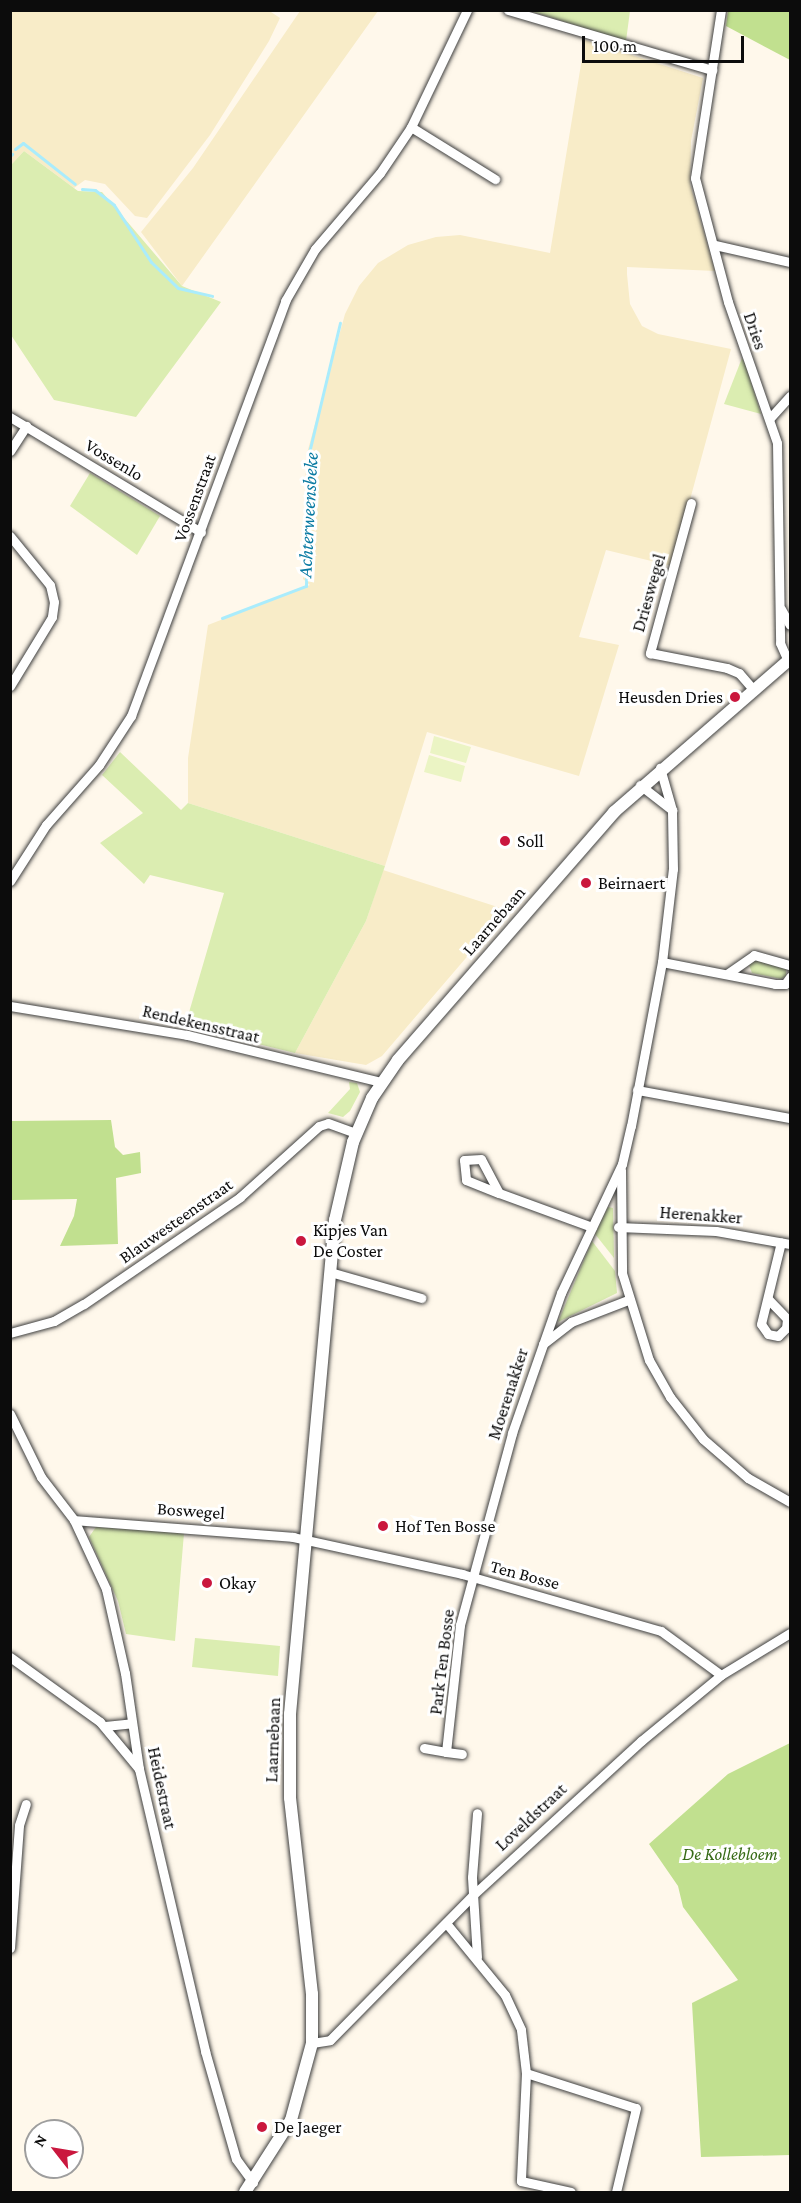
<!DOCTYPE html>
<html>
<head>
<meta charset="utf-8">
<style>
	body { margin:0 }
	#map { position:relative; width:801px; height:2203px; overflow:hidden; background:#fff8eb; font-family:"Crimson Pro",serif }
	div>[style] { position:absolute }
	.farmland>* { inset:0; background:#f8ecc8 }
	.green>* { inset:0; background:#dbedb1 }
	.forest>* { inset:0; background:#c1e08f }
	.pitch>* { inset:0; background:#ebf4c4 }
	.stream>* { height:3px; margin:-1.5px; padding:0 1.5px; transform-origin:1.5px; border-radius:1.5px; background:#aaecfc }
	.roads { filter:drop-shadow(0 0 2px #3f3f3f) drop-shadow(0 0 2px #3f3f3f) }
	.minor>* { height:9px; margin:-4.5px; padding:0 4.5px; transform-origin:4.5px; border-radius:4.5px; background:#fff }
	.tertiary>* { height:12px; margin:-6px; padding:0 6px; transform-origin:6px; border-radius:6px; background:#fff }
	.dots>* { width:16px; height:16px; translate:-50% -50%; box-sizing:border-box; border:3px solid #fff; border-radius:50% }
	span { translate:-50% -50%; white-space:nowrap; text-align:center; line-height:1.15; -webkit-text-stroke:6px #fff; paint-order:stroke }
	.street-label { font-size:18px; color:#0c0c0c }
	.poi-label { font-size:18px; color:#0c0c0c }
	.right { translate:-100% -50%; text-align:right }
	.left { translate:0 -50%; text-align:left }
	.park-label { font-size:18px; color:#366a16; font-style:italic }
	.water-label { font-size:20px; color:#097aa2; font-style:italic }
	.frame { position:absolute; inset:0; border:12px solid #0c0c0c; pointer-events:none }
	.north { position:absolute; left:24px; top:2119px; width:60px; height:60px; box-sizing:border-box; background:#fff; border:2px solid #9e9e9e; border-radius:50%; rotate:301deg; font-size:16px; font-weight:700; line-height:24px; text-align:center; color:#0c0c0c }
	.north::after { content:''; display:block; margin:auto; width:21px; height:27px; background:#ca173e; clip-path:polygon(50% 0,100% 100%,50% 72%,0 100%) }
	.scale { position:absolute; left:582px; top:36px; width:162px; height:27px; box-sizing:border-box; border:3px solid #0c0c0c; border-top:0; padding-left:8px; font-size:18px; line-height:21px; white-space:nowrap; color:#0c0c0c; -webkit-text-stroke:4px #fff; paint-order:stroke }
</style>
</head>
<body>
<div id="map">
	<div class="farmland">
		<i style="clip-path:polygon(268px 10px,280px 18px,269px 41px,210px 135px,147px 218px,135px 216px,105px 184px,85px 180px,74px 188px,24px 151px,11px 165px,10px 11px)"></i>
		<i style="clip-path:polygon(300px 11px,378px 11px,182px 286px,141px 232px,193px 168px)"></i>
		<i style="clip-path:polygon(585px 40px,703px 78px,691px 141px,690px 184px,715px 271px,627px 267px,627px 274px,630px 304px,642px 326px,658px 334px,731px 349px,672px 566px,606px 550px,579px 637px,619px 645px,579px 776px,427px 732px,385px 866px,188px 803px,188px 758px,208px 625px,310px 585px,303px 579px,306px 457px,345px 314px,359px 286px,378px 263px,408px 245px,436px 237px,460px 235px,550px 253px)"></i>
		<i style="clip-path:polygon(383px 870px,507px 910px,382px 1056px,366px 1065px,295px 1053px,366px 921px)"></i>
	</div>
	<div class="green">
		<i style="clip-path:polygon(529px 11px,630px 11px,626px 41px,540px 14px)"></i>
		<i style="clip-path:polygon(24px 151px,78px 191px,102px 192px,182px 286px,221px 302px,136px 417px,54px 400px,11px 335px,11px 165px)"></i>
		<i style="clip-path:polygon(742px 358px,745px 363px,761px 414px,724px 404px)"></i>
		<i style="clip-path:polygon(90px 473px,160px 516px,137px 555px,70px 506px)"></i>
		<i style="clip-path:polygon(120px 752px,181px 810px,188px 803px,385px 866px,366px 921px,295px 1053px,185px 1026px,224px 893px,150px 875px,144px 884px,100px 843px,143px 813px,102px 775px)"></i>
		<i style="clip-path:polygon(755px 960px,786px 968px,786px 976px,781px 979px,752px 973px,749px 965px)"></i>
		<i style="clip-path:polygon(349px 1082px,357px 1083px,360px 1092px,350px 1111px,343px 1117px,328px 1113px,350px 1089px)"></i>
		<i style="clip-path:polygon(608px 1207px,613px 1208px,614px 1258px,595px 1234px)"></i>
		<i style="clip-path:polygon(592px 1241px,615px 1271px,617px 1293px,558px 1322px)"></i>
		<i style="clip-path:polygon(96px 1527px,184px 1533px,175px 1641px,126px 1634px,118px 1601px,89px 1537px)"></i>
		<i style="clip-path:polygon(195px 1638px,280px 1646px,278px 1676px,192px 1667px)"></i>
	</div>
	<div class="forest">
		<i style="clip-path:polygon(728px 11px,790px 11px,790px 60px,726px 26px)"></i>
		<i style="clip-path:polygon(111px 1120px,115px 1147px,123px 1155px,140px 1152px,141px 1173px,116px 1178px,118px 1244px,60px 1246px,74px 1216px,77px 1199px,12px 1200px,12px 1121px)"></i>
		<i style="clip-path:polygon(790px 1743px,790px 2155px,701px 2157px,692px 2003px,738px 1980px,683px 1907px,678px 1886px,649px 1844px,728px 1774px)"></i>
	</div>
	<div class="pitch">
		<i style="clip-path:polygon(434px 736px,471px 747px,466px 763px,430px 753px)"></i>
		<i style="clip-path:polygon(429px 755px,465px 766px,461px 782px,424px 772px)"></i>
	</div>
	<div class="stream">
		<i style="left:15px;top:149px;width:10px;rotate:-37deg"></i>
		<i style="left:23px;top:143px;width:66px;rotate:38.3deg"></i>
		<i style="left:10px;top:156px;width:3px;rotate:-45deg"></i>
		<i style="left:82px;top:189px;width:13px;rotate:4deg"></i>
		<i style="left:95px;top:190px;width:24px;rotate:38deg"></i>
		<i style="left:114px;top:205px;width:68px;rotate:57deg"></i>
		<i style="left:151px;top:262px;width:37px;rotate:44deg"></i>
		<i style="left:178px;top:288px;width:35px;rotate:13deg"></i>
		<i style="left:222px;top:618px;width:90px;rotate:-20.9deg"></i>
		<i style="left:306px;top:586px;width:129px;rotate:-89.1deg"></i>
		<i style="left:308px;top:457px;width:138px;rotate:-76.6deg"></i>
	</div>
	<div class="roads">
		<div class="minor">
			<i style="left:508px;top:10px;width:213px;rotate:16.4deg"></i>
			<i style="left:721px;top:10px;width:170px;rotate:98.8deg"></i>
			<i style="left:695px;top:178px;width:128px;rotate:75.1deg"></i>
			<i style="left:728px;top:302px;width:149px;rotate:70.8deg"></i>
			<i style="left:777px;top:443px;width:200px;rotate:89.1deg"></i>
			<i style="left:780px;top:643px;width:20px;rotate:66deg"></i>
			<i style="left:411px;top:127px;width:99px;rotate:31.8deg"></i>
			<i style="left:715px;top:245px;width:77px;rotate:12.8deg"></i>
			<i style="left:10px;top:417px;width:223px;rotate:31.1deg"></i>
			<i style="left:770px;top:418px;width:30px;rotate:-48deg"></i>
			<i style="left:10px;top:451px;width:30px;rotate:-57deg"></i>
			<i style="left:691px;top:503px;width:156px;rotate:105.3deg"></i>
			<i style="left:650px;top:653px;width:78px;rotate:11deg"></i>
			<i style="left:727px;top:668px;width:13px;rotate:23deg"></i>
			<i style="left:739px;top:673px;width:23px;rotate:49deg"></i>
			<i style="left:10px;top:536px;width:63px;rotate:50.8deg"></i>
			<i style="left:50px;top:585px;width:17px;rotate:77deg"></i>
			<i style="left:54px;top:602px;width:15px;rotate:98deg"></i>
			<i style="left:52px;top:617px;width:81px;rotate:121.3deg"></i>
			<i style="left:781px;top:609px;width:18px;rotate:61deg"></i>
			<i style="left:640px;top:785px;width:41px;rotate:38deg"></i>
			<i style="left:10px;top:881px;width:67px;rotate:-57.3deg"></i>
			<i style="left:46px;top:825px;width:80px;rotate:-48.5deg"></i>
			<i style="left:99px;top:765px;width:59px;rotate:-56.9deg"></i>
			<i style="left:131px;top:716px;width:443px;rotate:-69.6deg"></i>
			<i style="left:285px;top:301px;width:60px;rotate:-60deg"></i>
			<i style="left:315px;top:249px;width:100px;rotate:-49.5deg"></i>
			<i style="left:380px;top:173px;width:55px;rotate:-56deg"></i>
			<i style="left:411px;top:127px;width:130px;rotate:-64.4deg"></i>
			<i style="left:662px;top:962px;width:115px;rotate:11deg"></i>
			<i style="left:775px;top:984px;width:10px"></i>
			<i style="left:785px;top:984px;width:9px;rotate:-54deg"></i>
			<i style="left:727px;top:974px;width:33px;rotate:-35deg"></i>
			<i style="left:754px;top:955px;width:37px;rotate:16deg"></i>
			<i style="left:10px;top:1006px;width:179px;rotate:9.3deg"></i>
			<i style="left:187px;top:1035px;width:201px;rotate:13.6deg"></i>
			<i style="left:637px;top:1090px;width:156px;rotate:10.4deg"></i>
			<i style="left:621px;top:1170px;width:103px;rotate:89.4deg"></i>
			<i style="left:622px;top:1273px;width:91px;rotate:72.8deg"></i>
			<i style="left:649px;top:1360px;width:43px;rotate:60.4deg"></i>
			<i style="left:670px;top:1397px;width:53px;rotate:51.8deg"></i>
			<i style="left:703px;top:1439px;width:60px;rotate:40.9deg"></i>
			<i style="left:748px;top:1478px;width:48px;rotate:29.7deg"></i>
			<i style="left:499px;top:1193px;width:38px;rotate:-118deg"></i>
			<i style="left:481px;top:1159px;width:17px;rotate:177deg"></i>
			<i style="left:464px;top:1160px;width:20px;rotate:84deg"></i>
			<i style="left:466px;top:1180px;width:35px;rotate:22deg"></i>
			<i style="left:499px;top:1193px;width:99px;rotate:20.1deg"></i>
			<i style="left:618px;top:1227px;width:98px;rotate:2.3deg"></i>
			<i style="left:716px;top:1231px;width:75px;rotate:10deg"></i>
			<i style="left:330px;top:1272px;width:95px;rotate:15.9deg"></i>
			<i style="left:768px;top:1299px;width:28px;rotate:46deg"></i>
			<i style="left:787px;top:1319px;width:9px;rotate:96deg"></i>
			<i style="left:786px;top:1328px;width:11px;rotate:135deg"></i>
			<i style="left:778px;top:1336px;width:10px;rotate:-169deg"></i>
			<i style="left:768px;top:1334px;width:12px;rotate:-125deg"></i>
			<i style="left:761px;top:1324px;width:84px;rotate:-76.3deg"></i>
			<i style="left:10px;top:1333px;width:46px;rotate:-15.3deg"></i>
			<i style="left:54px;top:1321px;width:34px;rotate:-30deg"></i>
			<i style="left:84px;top:1304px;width:189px;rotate:-34.4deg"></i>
			<i style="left:240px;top:1197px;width:106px;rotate:-41.9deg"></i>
			<i style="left:319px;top:1126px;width:9px;rotate:-18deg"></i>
			<i style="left:328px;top:1123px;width:30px;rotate:20deg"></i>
			<i style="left:543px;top:1344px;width:36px;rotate:-38deg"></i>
			<i style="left:571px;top:1322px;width:61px;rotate:-21.1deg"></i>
			<i style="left:10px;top:1414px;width:70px;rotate:63.8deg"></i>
			<i style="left:41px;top:1477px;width:54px;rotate:52.5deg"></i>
			<i style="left:74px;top:1520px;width:76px;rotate:65.1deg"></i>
			<i style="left:106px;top:1589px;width:86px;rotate:77.3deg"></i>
			<i style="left:125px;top:1673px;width:97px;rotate:81.7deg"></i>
			<i style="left:139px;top:1769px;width:290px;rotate:76.8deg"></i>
			<i style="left:205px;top:2051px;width:112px;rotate:74deg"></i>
			<i style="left:236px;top:2159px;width:29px;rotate:54deg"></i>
			<i style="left:74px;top:1520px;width:220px;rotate:4.4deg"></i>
			<i style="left:293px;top:1537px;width:173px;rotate:12.3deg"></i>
			<i style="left:462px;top:1574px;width:207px;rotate:16deg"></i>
			<i style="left:661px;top:1631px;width:74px;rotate:36.3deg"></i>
			<i style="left:10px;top:1657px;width:111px;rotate:35.8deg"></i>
			<i style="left:100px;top:1722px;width:61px;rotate:50.3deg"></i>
			<i style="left:105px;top:1726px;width:27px;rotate:-6deg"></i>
			<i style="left:424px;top:1748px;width:22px;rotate:10deg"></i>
			<i style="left:446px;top:1752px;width:128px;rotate:-83.7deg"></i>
			<i style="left:460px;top:1625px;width:199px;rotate:-74.8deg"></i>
			<i style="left:512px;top:1433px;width:148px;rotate:-70.7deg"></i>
			<i style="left:561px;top:1293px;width:143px;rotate:-64.7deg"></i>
			<i style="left:622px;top:1164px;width:39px;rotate:-77deg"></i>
			<i style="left:631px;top:1126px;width:167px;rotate:-79.3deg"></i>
			<i style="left:662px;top:962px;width:94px;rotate:-83.3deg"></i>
			<i style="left:673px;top:869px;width:59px;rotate:-91deg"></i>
			<i style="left:672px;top:810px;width:44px;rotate:-105.9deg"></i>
			<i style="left:446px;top:1752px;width:16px;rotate:7deg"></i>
			<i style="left:446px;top:1923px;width:93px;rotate:50.7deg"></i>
			<i style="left:505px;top:1995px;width:38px;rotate:65deg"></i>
			<i style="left:521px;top:2030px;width:43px;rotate:83.4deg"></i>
			<i style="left:526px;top:2073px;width:108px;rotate:92.7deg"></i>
			<i style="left:521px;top:2181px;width:51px;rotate:12.4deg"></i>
			<i style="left:10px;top:1948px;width:123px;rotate:-85.8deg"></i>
			<i style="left:19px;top:1825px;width:22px;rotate:-72deg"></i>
			<i style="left:477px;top:1957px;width:80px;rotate:-93.6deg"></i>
			<i style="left:472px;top:1877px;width:64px;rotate:-85.5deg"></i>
			<i style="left:312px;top:2043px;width:18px;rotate:-9deg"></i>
			<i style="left:330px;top:2040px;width:204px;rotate:-45.4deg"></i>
			<i style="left:473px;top:1895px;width:228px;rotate:-42.5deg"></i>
			<i style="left:641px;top:1741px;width:104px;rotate:-39.5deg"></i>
			<i style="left:721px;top:1675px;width:81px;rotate:-31.3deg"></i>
			<i style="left:526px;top:2073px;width:115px;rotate:17.7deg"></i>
			<i style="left:636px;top:2108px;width:86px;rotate:103.4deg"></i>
		</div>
		<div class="tertiary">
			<i style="left:245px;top:2192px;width:85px;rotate:-57.4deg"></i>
			<i style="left:291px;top:2120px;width:80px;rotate:-74.7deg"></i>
			<i style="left:312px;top:2043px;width:49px;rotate:-90deg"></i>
			<i style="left:312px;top:1994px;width:197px;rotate:-96.4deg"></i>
			<i style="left:290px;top:1798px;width:84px;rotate:-90deg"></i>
			<i style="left:290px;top:1714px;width:496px;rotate:-84.8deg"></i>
			<i style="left:335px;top:1220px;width:80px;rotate:-77deg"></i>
			<i style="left:353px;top:1142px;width:48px;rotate:-66.6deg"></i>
			<i style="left:372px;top:1098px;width:46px;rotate:-55.6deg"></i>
			<i style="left:398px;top:1060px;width:329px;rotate:-48.9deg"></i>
			<i style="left:614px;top:812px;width:233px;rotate:-41deg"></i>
		</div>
	</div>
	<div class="dots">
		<i style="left:735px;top:697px;background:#ca173e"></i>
		<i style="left:505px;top:841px;background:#ca173e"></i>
		<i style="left:586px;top:883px;background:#ca173e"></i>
		<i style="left:301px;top:1241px;background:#ca173e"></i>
		<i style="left:383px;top:1526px;background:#ca173e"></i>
		<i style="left:207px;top:1583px;background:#ca173e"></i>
		<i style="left:262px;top:2127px;background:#ca173e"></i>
	</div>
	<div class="street-label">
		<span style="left:755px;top:331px;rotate:71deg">Dries</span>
		<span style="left:114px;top:460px;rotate:31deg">Vossenlo</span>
		<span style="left:195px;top:498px;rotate:-70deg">Vossenstraat</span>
		<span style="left:649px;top:593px;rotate:-74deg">Drieswegel</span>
		<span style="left:494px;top:921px;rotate:-49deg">Laarnebaan</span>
		<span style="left:201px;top:1024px;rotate:13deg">Rendekensstraat</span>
		<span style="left:701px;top:1215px;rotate:4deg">Herenakker</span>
		<span style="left:176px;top:1221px;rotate:-35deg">Blauwesteenstraat</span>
		<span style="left:508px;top:1394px;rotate:-72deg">Moerenakker</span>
		<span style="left:191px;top:1511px;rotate:4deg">Boswegel</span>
		<span style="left:525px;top:1575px;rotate:15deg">Ten Bosse</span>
		<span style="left:442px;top:1662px;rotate:-83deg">Park Ten Bosse</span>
		<span style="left:273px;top:1740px;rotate:-88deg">Laarnebaan</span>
		<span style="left:162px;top:1788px;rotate:78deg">Heidestraat</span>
		<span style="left:531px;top:1817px;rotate:-43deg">Loveldstraat</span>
	</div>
	<div class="poi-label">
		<span class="right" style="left:723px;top:697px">Heusden Dries</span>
		<span class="left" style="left:517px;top:841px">Soll</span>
		<span class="left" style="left:598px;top:883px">Beirnaert</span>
		<span class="left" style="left:313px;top:1241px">Kipjes Van<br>De Coster</span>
		<span class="left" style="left:395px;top:1526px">Hof Ten Bosse</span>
		<span class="left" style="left:219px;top:1583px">Okay</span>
		<span class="left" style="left:274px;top:2127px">De Jaeger</span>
	</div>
	<div class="park-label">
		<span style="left:730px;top:1854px">De Kollebloem</span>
	</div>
	<div class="water-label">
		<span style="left:308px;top:515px;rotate:-87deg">Achterweensbeke</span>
	</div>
	<div class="frame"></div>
	<div class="north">N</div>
	<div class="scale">100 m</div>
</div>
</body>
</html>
